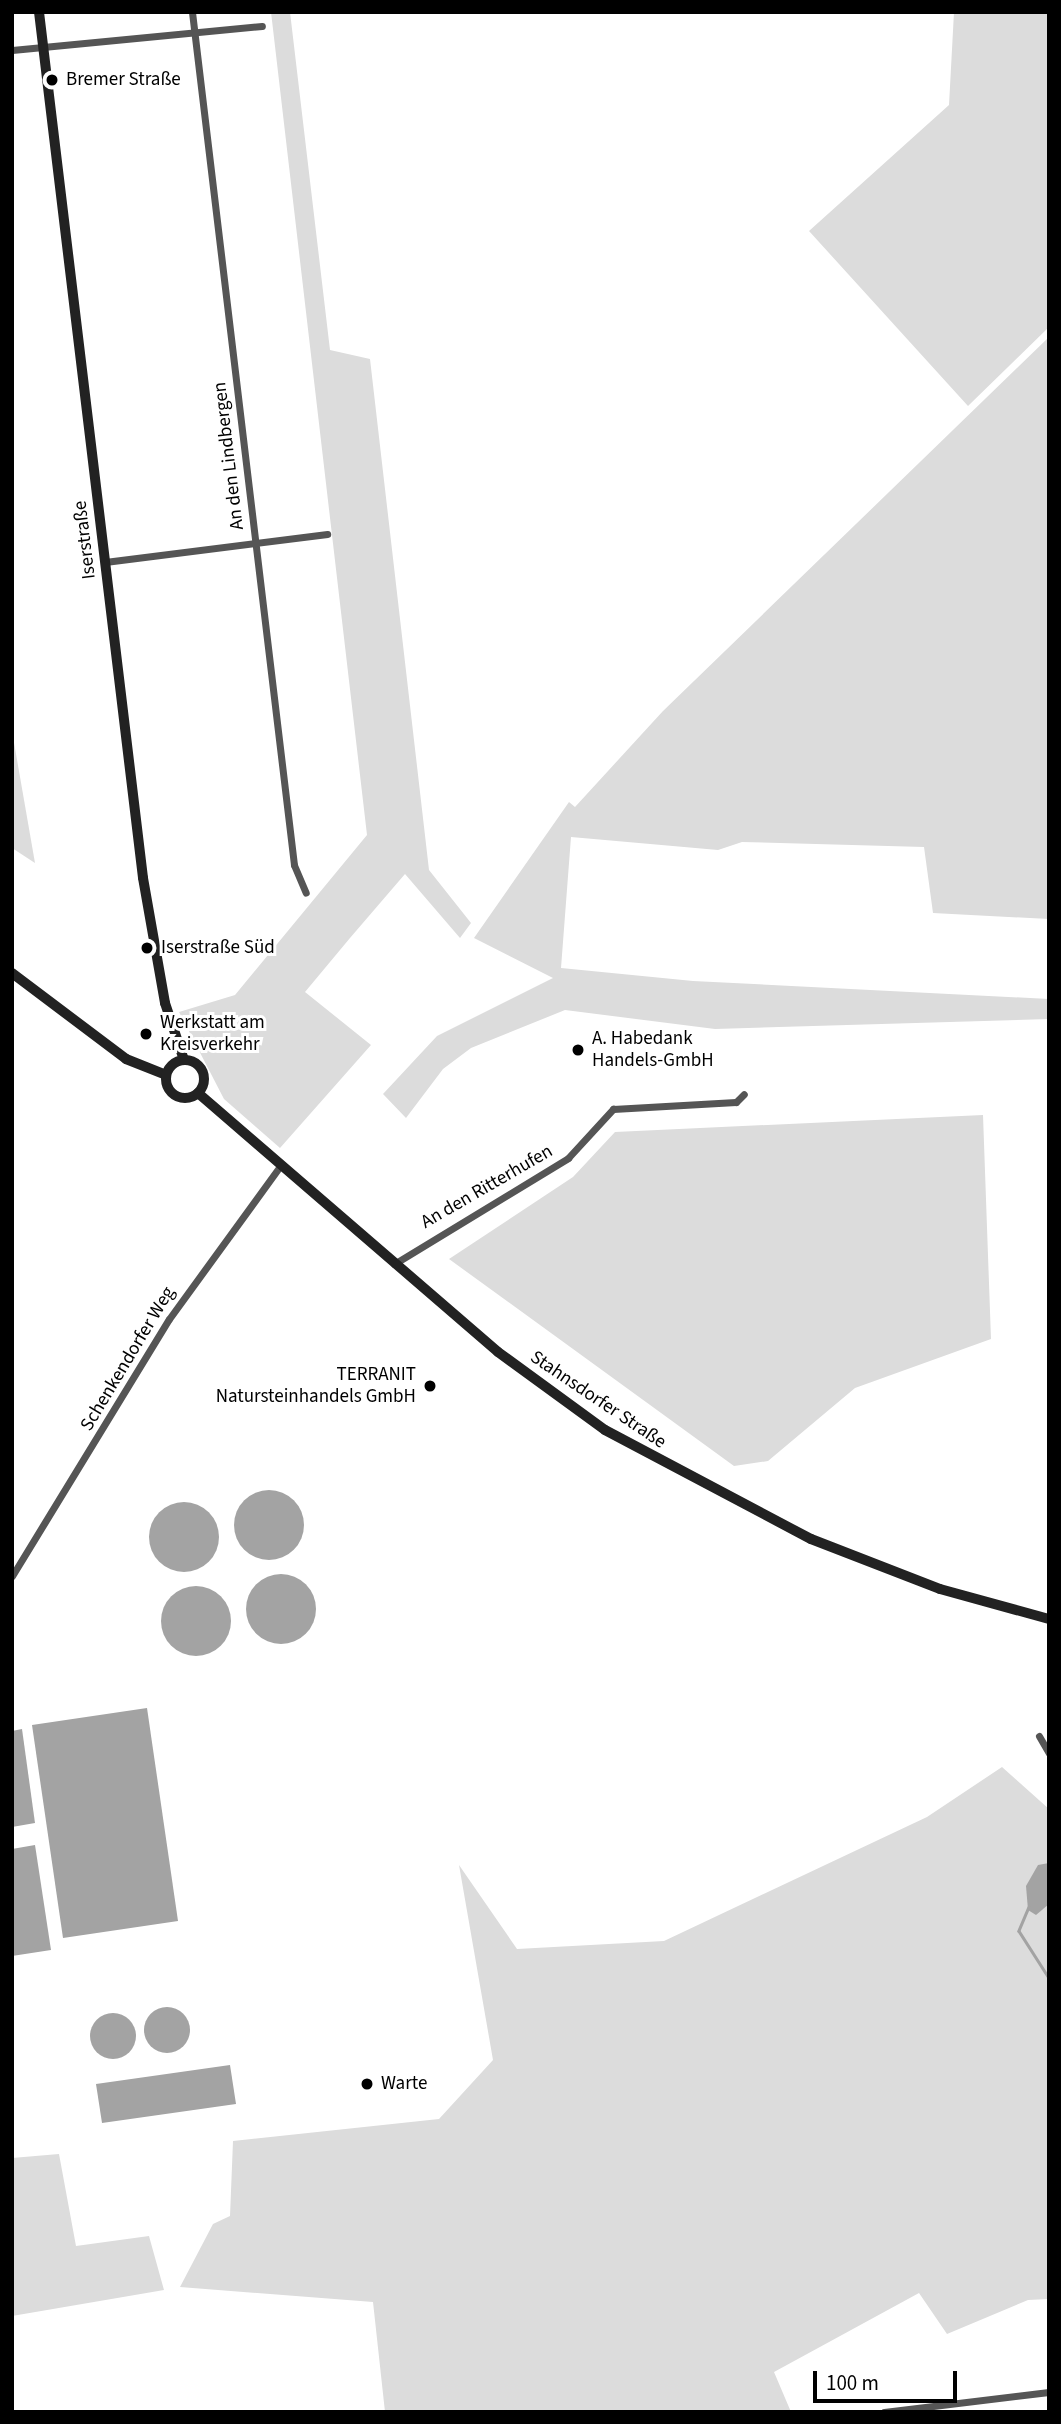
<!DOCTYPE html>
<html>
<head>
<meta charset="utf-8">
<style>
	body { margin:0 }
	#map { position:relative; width:1061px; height:2424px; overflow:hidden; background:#fff; font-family:"Source Sans 3",sans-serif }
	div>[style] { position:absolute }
	.green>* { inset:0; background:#dcdcdc }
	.water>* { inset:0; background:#a3a3a3 }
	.round { border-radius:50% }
	.stream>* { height:2.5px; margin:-1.25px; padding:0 1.25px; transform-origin:1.25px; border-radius:1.25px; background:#a3a3a3 }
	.street>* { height:7px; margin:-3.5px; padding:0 3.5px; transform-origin:3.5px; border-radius:3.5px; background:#555 }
	.secondary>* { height:10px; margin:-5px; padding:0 5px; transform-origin:5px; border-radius:5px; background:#222 }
	.secondary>.ring { margin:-5px; padding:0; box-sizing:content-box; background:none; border:10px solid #222; border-radius:50% }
	.dots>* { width:19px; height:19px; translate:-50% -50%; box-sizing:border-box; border:4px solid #fff; border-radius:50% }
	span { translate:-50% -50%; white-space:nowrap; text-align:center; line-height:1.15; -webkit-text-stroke:6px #fff; paint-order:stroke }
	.poi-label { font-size:19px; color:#000 }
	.left { translate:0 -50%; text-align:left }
	.right { translate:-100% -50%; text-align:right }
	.street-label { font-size:19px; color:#000 }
	.frame { position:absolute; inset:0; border:14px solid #000; pointer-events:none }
	.scale { position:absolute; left:813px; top:2371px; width:144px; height:32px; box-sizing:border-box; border:4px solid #000; border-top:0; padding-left:9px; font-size:21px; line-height:24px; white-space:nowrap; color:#000; -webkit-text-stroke:5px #fff; paint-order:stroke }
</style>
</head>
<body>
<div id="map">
	<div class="green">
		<i style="clip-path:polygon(271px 12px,290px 12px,330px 350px,370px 359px,429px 870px,471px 923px,460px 938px,405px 874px,350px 938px,305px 992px,371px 1045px,280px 1148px,224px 1099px,179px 1012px,235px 995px,367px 835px)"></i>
		<i style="clip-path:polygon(954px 12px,1049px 12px,1049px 327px,968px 406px,809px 231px,949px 105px)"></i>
		<i style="clip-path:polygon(1049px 337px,1049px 919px,933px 913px,924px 847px,742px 842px,718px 850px,571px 837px,561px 968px,693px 981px,1049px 999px,1049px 1019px,715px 1029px,565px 1010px,471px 1048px,443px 1069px,406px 1118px,383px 1094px,437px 1036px,553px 978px,474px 938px,569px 802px,575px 807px,663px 711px)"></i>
		<i style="clip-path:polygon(12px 731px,35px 863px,12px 848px)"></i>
		<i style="clip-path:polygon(983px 1115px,991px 1339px,855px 1388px,768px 1461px,734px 1466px,449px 1259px,573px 1177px,615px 1132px)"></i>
		<i style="clip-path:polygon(1002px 1767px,1049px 1809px,1049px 2299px,1028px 2300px,947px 2334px,919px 2293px,774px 2372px,791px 2412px,385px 2412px,373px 2302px,180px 2287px,213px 2224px,230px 2216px,233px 2141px,439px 2119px,493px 2060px,459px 1865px,517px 1949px,664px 1941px,927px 1817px)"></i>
		<i style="clip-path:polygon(59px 2154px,76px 2246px,149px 2236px,164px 2290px,12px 2316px,12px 2158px)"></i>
	</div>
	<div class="water">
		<i class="round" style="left:234px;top:1490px;width:70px;height:70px"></i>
		<i class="round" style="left:149px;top:1502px;width:70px;height:70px"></i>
		<i class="round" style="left:246px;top:1574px;width:70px;height:70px"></i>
		<i class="round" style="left:161px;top:1586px;width:70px;height:70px"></i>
		<i style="clip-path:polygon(147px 1708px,178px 1921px,63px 1938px,32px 1725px)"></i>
		<i style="clip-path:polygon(22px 1729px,35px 1823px,12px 1827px,12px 1731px)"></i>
		<i style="clip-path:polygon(35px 1845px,51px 1950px,12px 1956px,12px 1849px)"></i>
		<i style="clip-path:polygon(1049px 1863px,1049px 1904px,1036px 1915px,1028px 1910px,1026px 1886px,1038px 1865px)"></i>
		<i class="round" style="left:144px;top:2007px;width:46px;height:46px"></i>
		<i class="round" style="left:90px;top:2013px;width:46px;height:46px"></i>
		<i style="clip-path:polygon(230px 2065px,236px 2104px,102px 2123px,96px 2084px)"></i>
	</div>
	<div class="stream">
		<i style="left:1029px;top:1907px;width:26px;rotate:113deg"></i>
		<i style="left:1019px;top:1931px;width:56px;rotate:57.4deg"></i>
	</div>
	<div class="street">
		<i style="left:192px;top:12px;width:859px;rotate:83.18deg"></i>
		<i style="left:294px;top:865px;width:30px;rotate:67deg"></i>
		<i style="left:12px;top:50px;width:251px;rotate:-5.5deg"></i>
		<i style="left:105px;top:562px;width:224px;rotate:-7.2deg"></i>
		<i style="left:394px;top:1264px;width:204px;rotate:-31.3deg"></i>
		<i style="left:568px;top:1158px;width:67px;rotate:-47.4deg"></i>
		<i style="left:613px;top:1109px;width:123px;rotate:-3.3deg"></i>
		<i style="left:736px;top:1102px;width:11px;rotate:-45deg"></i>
		<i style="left:12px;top:1576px;width:301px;rotate:-58.6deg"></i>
		<i style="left:169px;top:1319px;width:190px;rotate:-54deg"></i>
		<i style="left:1039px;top:1736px;width:20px;rotate:60deg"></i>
		<i style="left:884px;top:2412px;width:166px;rotate:-6.9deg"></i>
	</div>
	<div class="secondary">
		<i style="left:39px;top:12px;width:872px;rotate:83.15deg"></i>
		<i style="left:143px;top:878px;width:127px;rotate:80deg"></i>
		<i style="left:165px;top:1003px;width:60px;rotate:71.6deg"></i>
		<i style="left:12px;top:973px;width:143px;rotate:37deg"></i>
		<i style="left:126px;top:1059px;width:43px;rotate:21.8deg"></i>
		<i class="ring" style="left:166px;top:1060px;width:28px;height:28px"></i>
		<i style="left:198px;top:1093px;width:396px;rotate:40.8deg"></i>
		<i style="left:498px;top:1352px;width:132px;rotate:36.1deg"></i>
		<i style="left:605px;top:1430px;width:233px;rotate:27.9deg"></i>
		<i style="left:811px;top:1539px;width:138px;rotate:21.2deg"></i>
		<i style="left:940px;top:1589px;width:113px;rotate:15.4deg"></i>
	</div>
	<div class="dots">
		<i style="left:52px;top:80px;background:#000"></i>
		<i style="left:147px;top:948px;background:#000"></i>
		<i style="left:146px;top:1034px;background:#000"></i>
		<i style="left:578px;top:1050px;background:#000"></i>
		<i style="left:430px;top:1386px;background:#000"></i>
		<i style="left:367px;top:2084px;background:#000"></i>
	</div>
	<div class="poi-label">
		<span class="left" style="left:66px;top:80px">Bremer Straße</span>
		<span class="left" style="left:161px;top:948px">Iserstraße Süd</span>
		<span class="left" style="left:160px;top:1034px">Werkstatt am<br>Kreisverkehr</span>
		<span class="left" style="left:592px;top:1050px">A. Habedank<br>Handels-GmbH</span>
		<span class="right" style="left:416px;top:1386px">TERRANIT<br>Natursteinhandels GmbH</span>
		<span class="left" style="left:381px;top:2084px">Warte</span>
	</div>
	<div class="street-label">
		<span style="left:229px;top:456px;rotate:-97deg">An den Lindbergen</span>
		<span style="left:85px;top:540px;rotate:-97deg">Iserstraße</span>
		<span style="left:487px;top:1187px;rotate:-30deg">An den Ritterhufen</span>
		<span style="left:128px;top:1359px;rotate:-59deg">Schenkendorfer Weg</span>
		<span style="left:598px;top:1400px;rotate:34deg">Stahnsdorfer Straße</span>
	</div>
	<div class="frame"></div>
	<div class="scale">100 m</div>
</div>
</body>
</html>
